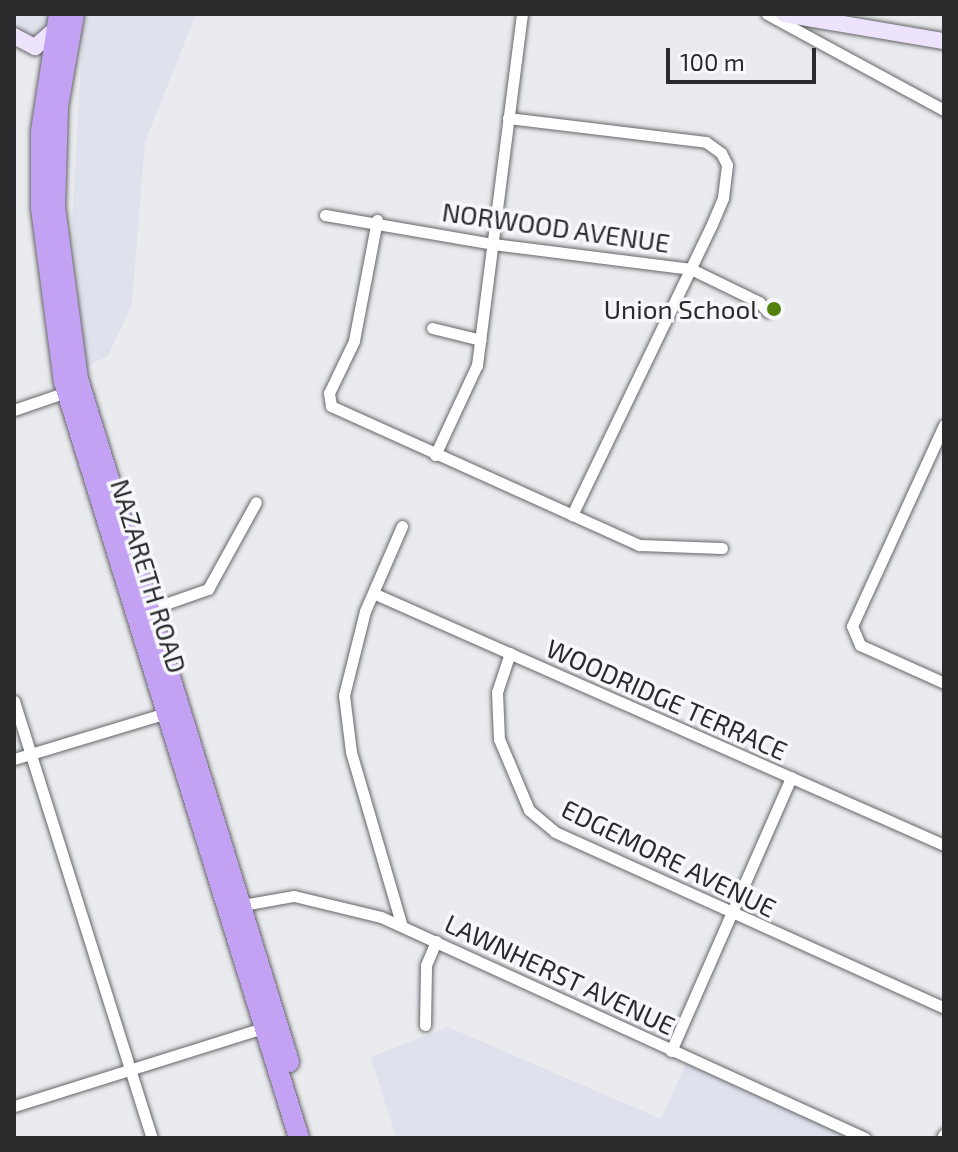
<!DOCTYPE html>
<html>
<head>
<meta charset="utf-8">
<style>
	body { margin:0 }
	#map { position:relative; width:958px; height:1152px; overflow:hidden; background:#eaebee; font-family:"Exo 2",sans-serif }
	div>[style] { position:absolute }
	.built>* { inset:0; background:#dfe2ed }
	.roads { filter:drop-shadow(0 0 2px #656669) drop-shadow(0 0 2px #656669) }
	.street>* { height:11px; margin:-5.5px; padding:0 5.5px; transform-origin:5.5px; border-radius:5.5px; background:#fff }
	.secondary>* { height:16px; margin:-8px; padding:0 8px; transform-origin:8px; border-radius:8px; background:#ede3fc }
	.highway>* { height:20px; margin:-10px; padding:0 10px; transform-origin:10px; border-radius:10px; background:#c3a2f4 }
	.dots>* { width:22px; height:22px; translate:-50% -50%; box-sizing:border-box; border:4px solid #f7f8fc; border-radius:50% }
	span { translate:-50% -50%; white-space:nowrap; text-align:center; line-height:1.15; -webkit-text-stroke:7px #f7f8fc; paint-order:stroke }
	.street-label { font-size:26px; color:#2b2b2d }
	.poi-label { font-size:26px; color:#2b2b2d }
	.right { translate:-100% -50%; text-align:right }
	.frame { position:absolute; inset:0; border:16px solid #2b2b2d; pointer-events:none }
	.scale { position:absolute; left:666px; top:48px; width:150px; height:36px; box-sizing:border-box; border:4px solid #2b2b2d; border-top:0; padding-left:10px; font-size:24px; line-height:28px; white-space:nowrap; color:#2b2b2d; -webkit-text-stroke:6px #f7f8fc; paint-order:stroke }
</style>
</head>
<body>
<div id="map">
	<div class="built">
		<i style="clip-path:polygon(14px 14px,196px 14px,145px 142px,132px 304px,108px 356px,85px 367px,72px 225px,82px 45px,34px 42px,16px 32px)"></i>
		<i style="clip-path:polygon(448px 1027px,661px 1119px,686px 1063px,851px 1138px,396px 1138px,371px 1057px)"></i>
	</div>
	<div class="roads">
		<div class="street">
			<i style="left:767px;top:14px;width:201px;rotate:28.5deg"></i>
			<i style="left:508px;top:118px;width:199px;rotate:6.9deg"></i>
			<i style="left:706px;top:142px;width:19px;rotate:36deg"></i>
			<i style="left:721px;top:153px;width:13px;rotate:63deg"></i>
			<i style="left:727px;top:165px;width:33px;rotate:97deg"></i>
			<i style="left:723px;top:198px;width:28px;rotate:113deg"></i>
			<i style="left:712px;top:224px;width:323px;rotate:115.7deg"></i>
			<i style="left:325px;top:215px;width:170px;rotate:9.8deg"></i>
			<i style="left:493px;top:244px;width:200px;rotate:7.2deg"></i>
			<i style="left:691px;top:269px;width:76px;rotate:25.9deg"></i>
			<i style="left:759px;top:302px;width:13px;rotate:48deg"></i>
			<i style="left:377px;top:220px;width:123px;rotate:100.8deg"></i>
			<i style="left:354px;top:341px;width:58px;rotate:115.7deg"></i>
			<i style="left:329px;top:393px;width:13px;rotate:81deg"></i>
			<i style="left:331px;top:406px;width:338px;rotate:24.3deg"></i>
			<i style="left:639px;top:545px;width:83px;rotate:2.1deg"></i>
			<i style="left:432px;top:328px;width:50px;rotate:13.8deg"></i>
			<i style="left:14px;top:410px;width:61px;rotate:-19deg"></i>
			<i style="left:944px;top:425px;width:221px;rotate:114.6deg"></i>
			<i style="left:852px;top:626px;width:21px;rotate:67deg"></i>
			<i style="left:860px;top:645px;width:92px;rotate:24.3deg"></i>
			<i style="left:435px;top:455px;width:99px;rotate:-65deg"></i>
			<i style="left:477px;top:365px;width:354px;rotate:-82.7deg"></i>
			<i style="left:402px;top:526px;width:93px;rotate:113.5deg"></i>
			<i style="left:365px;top:611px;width:87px;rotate:104deg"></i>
			<i style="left:344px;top:695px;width:57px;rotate:83deg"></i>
			<i style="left:351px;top:752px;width:181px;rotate:73.7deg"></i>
			<i style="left:373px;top:593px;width:624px;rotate:23.81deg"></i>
			<i style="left:148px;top:610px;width:64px;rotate:-19.3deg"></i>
			<i style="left:208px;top:589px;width:99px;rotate:-61.1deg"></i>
			<i style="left:510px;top:653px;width:41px;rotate:108.4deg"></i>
			<i style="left:497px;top:692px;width:47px;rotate:87.6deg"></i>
			<i style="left:499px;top:739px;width:77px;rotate:67.1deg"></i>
			<i style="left:529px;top:810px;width:34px;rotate:40deg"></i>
			<i style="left:555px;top:832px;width:427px;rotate:24.3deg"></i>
			<i style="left:14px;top:701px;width:458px;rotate:72.5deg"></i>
			<i style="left:14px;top:759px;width:163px;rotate:-16.8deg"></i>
			<i style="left:237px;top:906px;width:58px;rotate:-10deg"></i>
			<i style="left:294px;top:896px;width:89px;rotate:13.6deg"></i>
			<i style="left:381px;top:917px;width:532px;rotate:24.54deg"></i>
			<i style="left:425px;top:1025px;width:60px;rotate:-89deg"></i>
			<i style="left:426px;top:965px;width:26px;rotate:-67deg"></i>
			<i style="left:671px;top:1051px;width:299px;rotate:-66.3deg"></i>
			<i style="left:14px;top:1106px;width:267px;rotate:-17.4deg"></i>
			<i style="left:942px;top:1138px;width:4px;rotate:-63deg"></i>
		</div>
		<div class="secondary">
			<i style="left:784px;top:14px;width:162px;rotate:9.6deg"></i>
			<i style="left:14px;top:36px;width:24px;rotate:28deg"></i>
			<i style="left:35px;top:47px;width:28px;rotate:-41deg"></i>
		</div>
		<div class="highway">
			<i style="left:59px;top:14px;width:119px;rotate:98.7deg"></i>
			<i style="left:41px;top:132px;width:76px;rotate:90deg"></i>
			<i style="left:41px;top:208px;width:176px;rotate:82.5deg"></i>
			<i style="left:64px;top:382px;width:792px;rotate:72.73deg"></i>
			<i style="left:74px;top:14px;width:94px;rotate:99.8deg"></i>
			<i style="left:58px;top:107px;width:100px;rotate:91.7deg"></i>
			<i style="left:55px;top:207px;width:174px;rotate:82.4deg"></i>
			<i style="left:78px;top:379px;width:715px;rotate:72.83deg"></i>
		</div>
	</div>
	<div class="dots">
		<i style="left:774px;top:309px;background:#52810d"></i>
	</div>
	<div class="street-label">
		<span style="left:556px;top:227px;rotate:8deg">NORWOOD AVENUE</span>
		<span style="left:149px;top:576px;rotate:73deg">NAZARETH ROAD</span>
		<span style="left:667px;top:699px;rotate:24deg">WOODRIDGE TERRACE</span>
		<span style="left:669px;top:858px;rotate:26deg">EDGEMORE AVENUE</span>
		<span style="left:560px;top:974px;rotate:25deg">LAWNHERST AVENUE</span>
	</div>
	<div class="poi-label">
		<span class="right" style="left:758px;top:309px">Union School</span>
	</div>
	<div class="frame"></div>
	<div class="scale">100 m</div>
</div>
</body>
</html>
